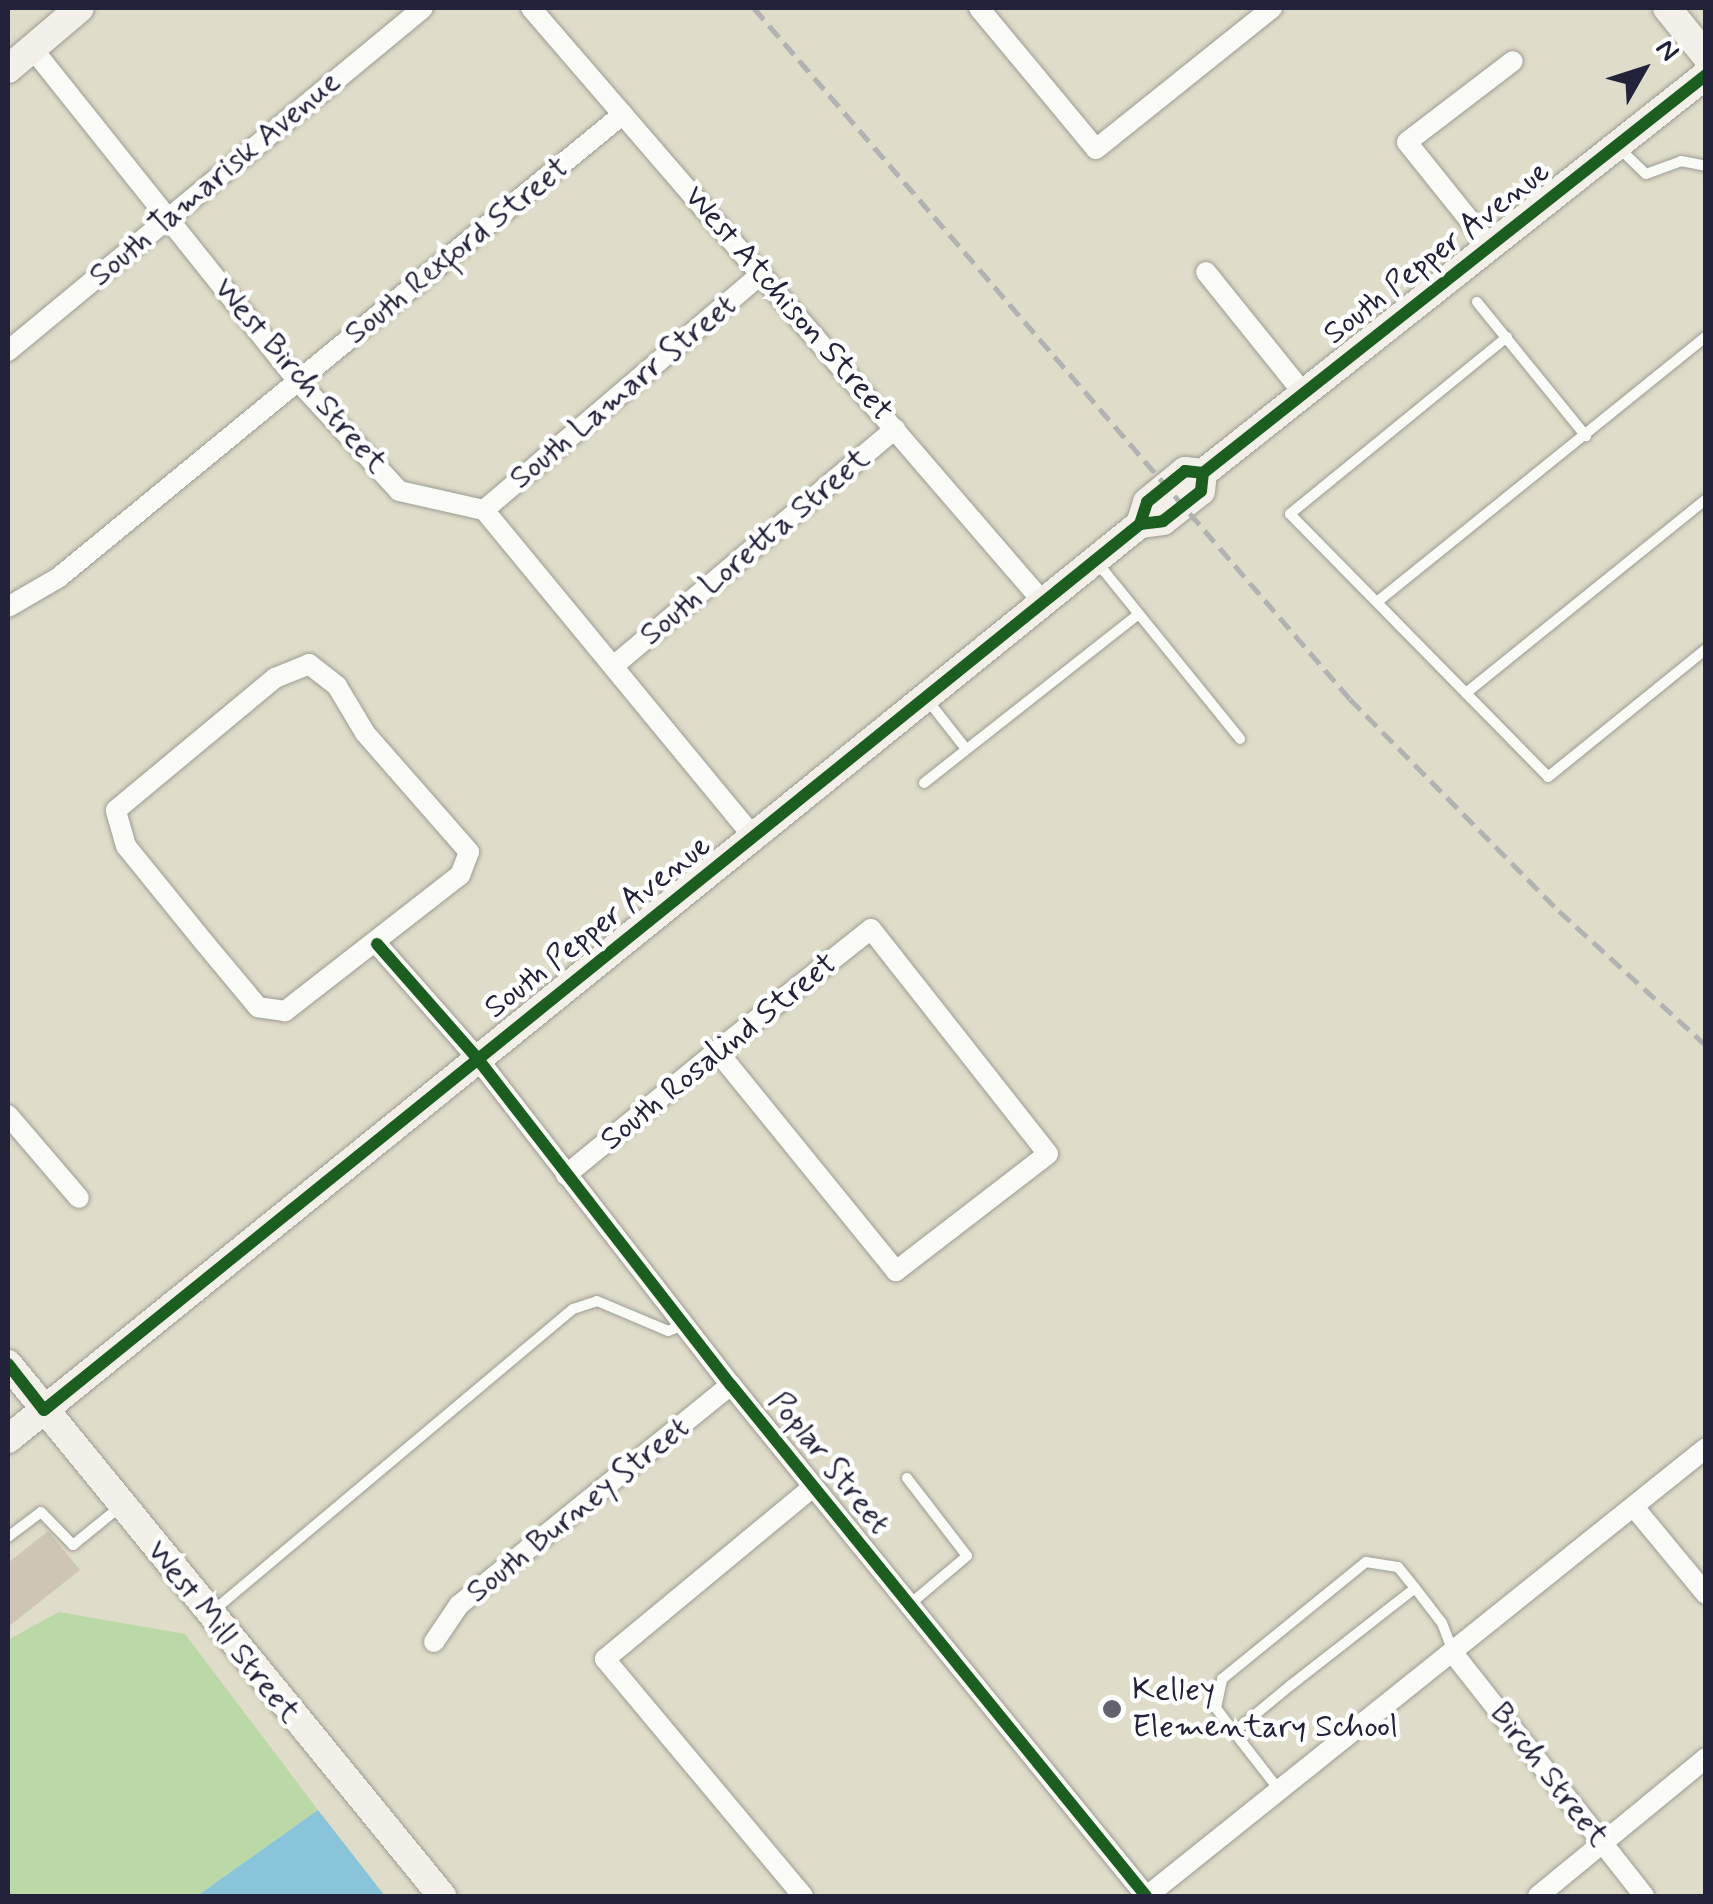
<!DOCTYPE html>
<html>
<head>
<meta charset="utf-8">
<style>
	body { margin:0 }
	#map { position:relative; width:1713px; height:1904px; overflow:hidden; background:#dfdcc9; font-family:Mynerve,sans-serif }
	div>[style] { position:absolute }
	.green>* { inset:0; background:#bad9a7 }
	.water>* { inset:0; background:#8ac4da }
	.building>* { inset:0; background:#cec5b6 }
	.roads { filter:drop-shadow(0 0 2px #9d9c94) drop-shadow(0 0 2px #9d9c94) }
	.lane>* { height:10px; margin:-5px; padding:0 5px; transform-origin:5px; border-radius:5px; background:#fafaf7 }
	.street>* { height:20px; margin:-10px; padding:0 10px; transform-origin:10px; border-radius:10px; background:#fafaf7 }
	.secondary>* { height:28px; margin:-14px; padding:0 14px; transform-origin:14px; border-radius:14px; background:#f3f0e9 }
	.rail>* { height:5px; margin-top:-2.5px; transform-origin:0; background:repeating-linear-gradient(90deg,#b2b2b2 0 15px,transparent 0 23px) }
	.cycleway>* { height:12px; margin:-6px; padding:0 6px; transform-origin:6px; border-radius:6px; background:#1b5e20 }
	.dots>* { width:28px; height:28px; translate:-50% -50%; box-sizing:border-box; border:5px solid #fff; border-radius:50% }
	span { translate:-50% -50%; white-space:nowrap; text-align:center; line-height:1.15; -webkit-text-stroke:9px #fff; paint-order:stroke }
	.street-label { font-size:32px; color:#22223b }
	.poi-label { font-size:32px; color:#22223b }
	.left { translate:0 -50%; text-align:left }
	.frame { position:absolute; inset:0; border:10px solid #22223b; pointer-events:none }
	.north { position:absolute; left:1593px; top:20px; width:100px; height:100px; -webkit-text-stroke:8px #fff; paint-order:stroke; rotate:51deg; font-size:28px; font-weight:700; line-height:40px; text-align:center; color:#22223b }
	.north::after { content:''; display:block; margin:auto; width:35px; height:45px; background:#22223b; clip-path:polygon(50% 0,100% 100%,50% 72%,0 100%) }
</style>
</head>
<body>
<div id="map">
	<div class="green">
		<i style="clip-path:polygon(59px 1612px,185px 1634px,318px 1810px,197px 1896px,8px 1896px,8px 1640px)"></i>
	</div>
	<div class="water">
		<i style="clip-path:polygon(318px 1810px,385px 1896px,197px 1896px)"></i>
	</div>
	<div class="building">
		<i style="clip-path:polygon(48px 1531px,80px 1570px,8px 1627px,8px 1563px)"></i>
	</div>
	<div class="roads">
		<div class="lane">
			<i style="left:1617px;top:146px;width:40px;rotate:44deg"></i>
			<i style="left:1646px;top:174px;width:37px;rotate:-20deg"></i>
			<i style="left:1681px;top:161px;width:25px;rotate:11deg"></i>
			<i style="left:1477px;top:302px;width:173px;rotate:50.9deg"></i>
			<i style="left:1507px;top:337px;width:280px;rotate:140.8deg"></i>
			<i style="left:1290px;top:514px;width:368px;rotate:45.5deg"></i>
			<i style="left:1548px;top:777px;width:203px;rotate:-39deg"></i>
			<i style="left:1096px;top:561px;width:229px;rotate:51deg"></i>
			<i style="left:1377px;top:602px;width:422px;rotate:-38.9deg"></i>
			<i style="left:1466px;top:693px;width:309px;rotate:-38.9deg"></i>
			<i style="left:926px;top:698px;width:65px;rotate:51.9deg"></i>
			<i style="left:924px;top:783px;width:273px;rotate:-38.2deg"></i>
			<i style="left:907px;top:1478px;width:98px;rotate:52.4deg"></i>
			<i style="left:967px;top:1556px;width:75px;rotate:139.9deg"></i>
			<i style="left:8px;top:1537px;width:41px;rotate:-37.1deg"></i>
			<i style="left:41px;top:1512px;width:46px;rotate:45.9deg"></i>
			<i style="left:73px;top:1545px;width:62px;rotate:-39.1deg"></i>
			<i style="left:213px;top:1611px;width:470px;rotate:-40deg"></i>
			<i style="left:573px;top:1309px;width:25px;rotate:-18deg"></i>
			<i style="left:597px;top:1301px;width:77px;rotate:22.9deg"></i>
			<i style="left:668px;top:1331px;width:16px;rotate:-22deg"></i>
			<i style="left:1234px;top:1732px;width:30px;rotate:-127deg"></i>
			<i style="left:1216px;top:1708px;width:30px;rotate:-78deg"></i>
			<i style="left:1222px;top:1679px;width:186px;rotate:-39.1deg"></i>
			<i style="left:1366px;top:1562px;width:32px;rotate:9deg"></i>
			<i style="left:1398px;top:1567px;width:27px;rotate:51deg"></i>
			<i style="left:1280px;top:1791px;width:75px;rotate:-127.9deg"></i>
			<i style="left:1234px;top:1732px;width:74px;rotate:-39.5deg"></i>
			<i style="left:1291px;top:1685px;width:157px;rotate:-38deg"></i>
			<i style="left:1415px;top:1588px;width:44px;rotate:52.4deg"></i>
			<i style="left:1442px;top:1623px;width:31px;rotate:69deg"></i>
		</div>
		<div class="street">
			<i style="left:531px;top:8px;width:784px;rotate:49.24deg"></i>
			<i style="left:979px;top:8px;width:183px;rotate:50.3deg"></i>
			<i style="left:1096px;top:149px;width:226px;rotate:-38.7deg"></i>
			<i style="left:32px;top:48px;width:426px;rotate:51.4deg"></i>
			<i style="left:298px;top:381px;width:149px;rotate:47.4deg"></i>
			<i style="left:399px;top:491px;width:87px;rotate:12.6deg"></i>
			<i style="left:484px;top:510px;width:425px;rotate:50.5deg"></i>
			<i style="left:1491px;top:247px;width:134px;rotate:-128.7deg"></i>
			<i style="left:1407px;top:142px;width:133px;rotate:-37.4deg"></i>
			<i style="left:1206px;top:272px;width:156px;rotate:51.2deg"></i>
			<i style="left:8px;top:351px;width:538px;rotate:-39.57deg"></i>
			<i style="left:484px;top:510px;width:365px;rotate:-40.4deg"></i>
			<i style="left:8px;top:607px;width:58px;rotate:-30.1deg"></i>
			<i style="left:58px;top:578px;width:731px;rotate:-39.39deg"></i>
			<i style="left:309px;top:664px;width:36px;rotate:38deg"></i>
			<i style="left:337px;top:686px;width:55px;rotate:59.2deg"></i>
			<i style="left:365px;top:733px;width:158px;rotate:48.8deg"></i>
			<i style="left:469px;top:852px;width:25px;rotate:111deg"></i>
			<i style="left:460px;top:875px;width:222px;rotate:142.1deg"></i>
			<i style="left:285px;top:1011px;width:27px;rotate:-172deg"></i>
			<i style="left:258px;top:1007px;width:86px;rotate:-129.8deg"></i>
			<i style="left:203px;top:941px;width:122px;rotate:-129deg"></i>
			<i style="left:126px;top:846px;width:37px;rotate:-106deg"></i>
			<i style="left:116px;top:810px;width:207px;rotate:-39.7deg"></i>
			<i style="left:275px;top:678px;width:37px;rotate:-22deg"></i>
			<i style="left:616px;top:664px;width:365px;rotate:-40.1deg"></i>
			<i style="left:377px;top:944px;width:152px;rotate:48.7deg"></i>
			<i style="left:477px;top:1058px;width:414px;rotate:52.2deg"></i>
			<i style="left:731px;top:1385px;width:658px;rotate:50.92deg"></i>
			<i style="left:8px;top:1115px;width:109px;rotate:49.5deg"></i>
			<i style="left:566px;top:1175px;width:195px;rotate:-39.4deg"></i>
			<i style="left:717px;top:1051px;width:196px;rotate:-38.4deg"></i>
			<i style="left:871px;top:929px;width:286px;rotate:51.8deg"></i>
			<i style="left:1048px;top:1154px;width:192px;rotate:142.4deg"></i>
			<i style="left:896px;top:1271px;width:284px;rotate:-129.1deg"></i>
			<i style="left:1634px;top:1507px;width:113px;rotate:50.4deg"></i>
			<i style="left:434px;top:1642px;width:45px;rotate:-56deg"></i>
			<i style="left:459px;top:1605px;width:350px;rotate:-39deg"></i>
			<i style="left:1453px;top:1653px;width:309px;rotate:51.8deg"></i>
			<i style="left:803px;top:1896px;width:309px;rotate:-129.9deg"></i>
			<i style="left:605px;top:1659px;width:270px;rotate:-39.6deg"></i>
			<i style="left:1147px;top:1896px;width:716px;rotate:-38.71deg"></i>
			<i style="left:1538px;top:1896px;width:217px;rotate:-39.4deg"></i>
		</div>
		<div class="secondary">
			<i style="left:1667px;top:8px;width:62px;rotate:50.9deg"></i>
			<i style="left:8px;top:69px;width:94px;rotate:-40.3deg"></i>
			<i style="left:1140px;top:524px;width:23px;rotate:-7deg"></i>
			<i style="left:1163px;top:521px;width:48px;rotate:-38.3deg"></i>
			<i style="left:1201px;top:491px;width:18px;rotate:-84deg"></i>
			<i style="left:1203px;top:473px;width:641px;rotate:-38.35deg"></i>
			<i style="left:8px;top:1364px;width:687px;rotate:50.79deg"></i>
			<i style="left:8px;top:1439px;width:1456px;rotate:-38.95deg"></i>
			<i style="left:1140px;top:524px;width:23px;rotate:-72deg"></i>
			<i style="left:1147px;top:502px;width:49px;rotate:-39.2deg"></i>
			<i style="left:1185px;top:471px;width:18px;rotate:6deg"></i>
		</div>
	</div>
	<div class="rail">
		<i style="left:754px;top:8px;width:913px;rotate:49.22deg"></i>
		<i style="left:1350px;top:699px;width:298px;rotate:45.4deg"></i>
		<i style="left:1559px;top:911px;width:199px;rotate:42.4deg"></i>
	</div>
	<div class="cycleway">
		<i style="left:1140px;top:524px;width:23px;rotate:-7deg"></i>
		<i style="left:1163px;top:521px;width:48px;rotate:-38.3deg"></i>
		<i style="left:1201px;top:491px;width:18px;rotate:-84deg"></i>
		<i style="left:1203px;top:473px;width:641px;rotate:-38.35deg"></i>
		<i style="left:377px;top:944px;width:152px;rotate:48.7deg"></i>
		<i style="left:477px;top:1058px;width:414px;rotate:52.2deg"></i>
		<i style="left:731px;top:1385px;width:658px;rotate:50.92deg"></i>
		<i style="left:8px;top:1364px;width:58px;rotate:52deg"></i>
		<i style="left:44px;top:1410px;width:1409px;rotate:-38.95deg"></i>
		<i style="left:1140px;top:524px;width:23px;rotate:-72deg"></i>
		<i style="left:1147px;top:502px;width:49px;rotate:-39.2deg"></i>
		<i style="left:1185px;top:471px;width:18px;rotate:6deg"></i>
	</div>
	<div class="dots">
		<i style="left:1112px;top:1709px;background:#64636d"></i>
	</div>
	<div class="street-label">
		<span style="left:215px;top:179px;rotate:-40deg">South Tamarisk Avenue</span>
		<span style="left:457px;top:251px;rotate:-39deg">South Rexford Street</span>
		<span style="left:1437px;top:253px;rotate:-38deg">South Pepper Avenue</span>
		<span style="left:788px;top:304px;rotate:49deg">West Atchison Street</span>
		<span style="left:300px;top:376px;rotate:49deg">West Birch Street</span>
		<span style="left:623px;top:392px;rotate:-40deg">South Lamarr Street</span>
		<span style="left:755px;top:547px;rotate:-40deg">South Loretta Street</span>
		<span style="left:598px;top:927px;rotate:-38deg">South Pepper Avenue</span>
		<span style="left:719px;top:1052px;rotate:-39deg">South Rosalind Street</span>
		<span style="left:829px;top:1463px;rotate:51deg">Poplar Street</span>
		<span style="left:578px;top:1510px;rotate:-39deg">South Burney Street</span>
		<span style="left:223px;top:1632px;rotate:51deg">West Mill Street</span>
		<span style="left:1549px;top:1775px;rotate:52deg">Birch Street</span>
	</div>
	<div class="poi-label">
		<span class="left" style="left:1132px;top:1709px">Kelley<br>Elementary School</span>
	</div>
	<div class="frame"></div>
	<div class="north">N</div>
</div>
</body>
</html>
